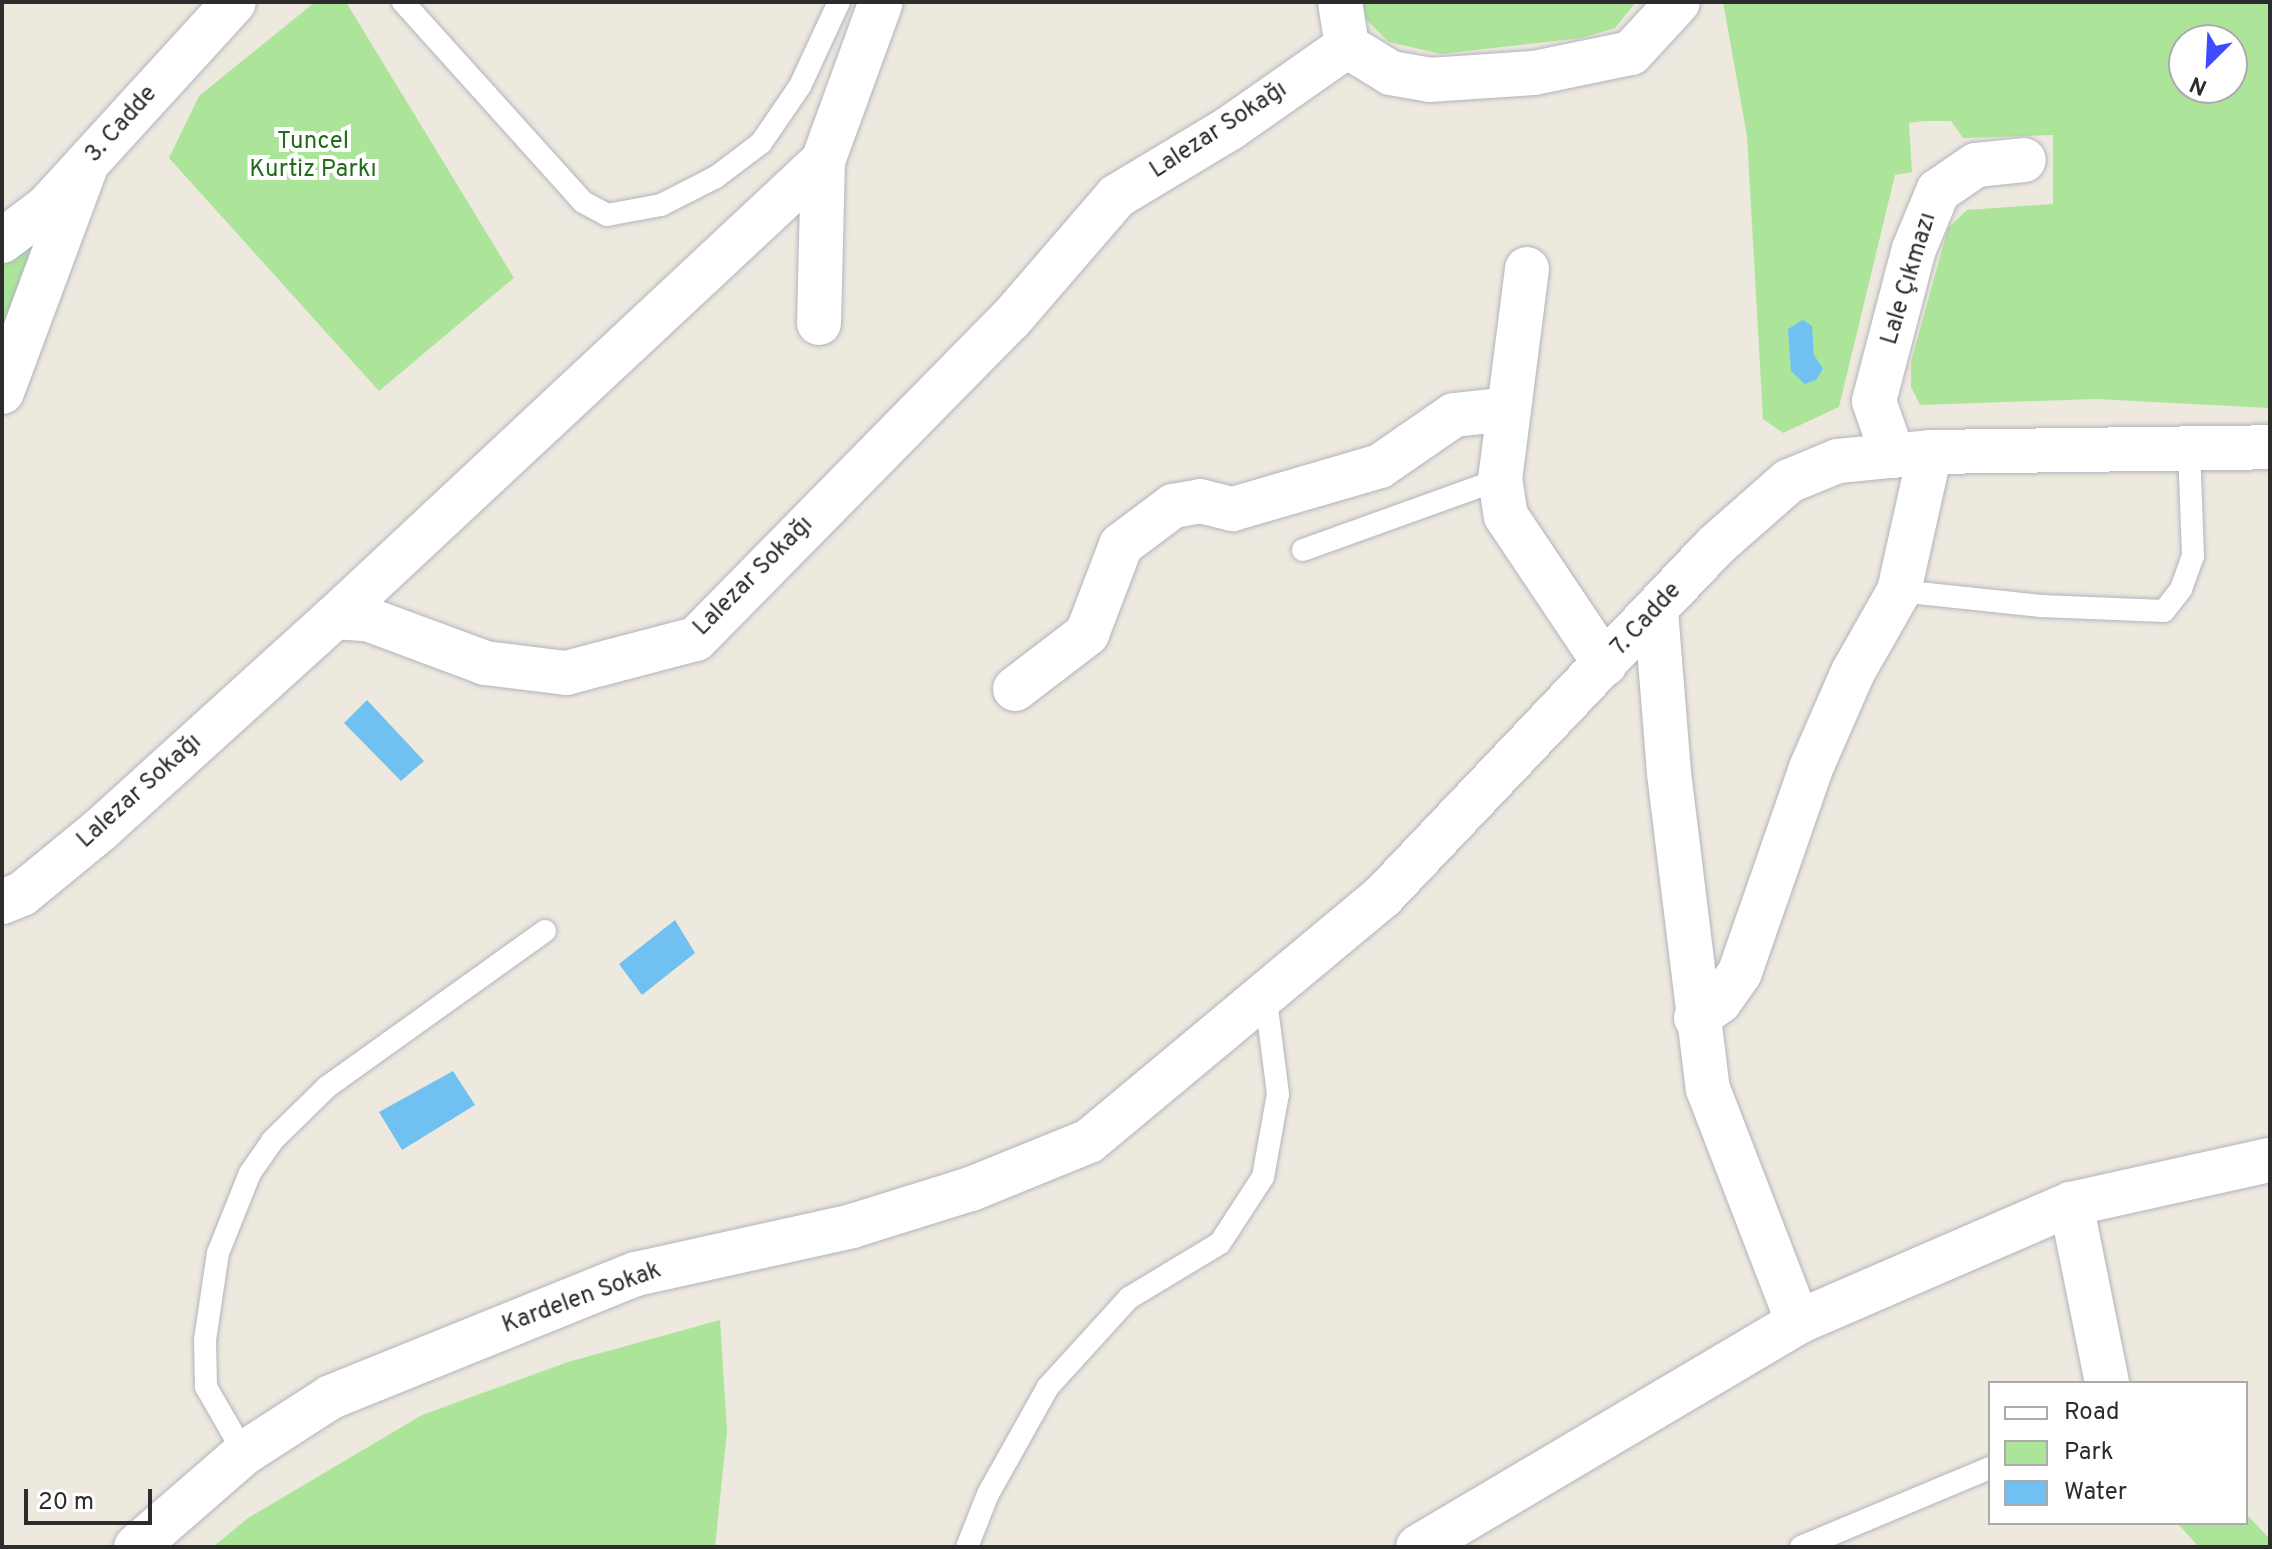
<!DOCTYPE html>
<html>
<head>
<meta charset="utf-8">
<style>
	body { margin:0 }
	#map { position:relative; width:2272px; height:1549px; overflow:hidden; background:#eee9de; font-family:Overpass,sans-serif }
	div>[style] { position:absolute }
	.green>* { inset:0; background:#ace59a }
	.water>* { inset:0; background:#70c1f1 }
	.roads { filter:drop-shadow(0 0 2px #b2b3c0) drop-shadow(0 0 2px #b2b3c0) }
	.lane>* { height:22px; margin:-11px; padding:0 11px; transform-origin:11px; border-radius:11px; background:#fff }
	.street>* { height:44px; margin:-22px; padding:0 22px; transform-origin:22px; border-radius:22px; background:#fff }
	.secondary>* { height:44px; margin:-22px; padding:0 22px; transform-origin:22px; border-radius:22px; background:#fff }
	span { translate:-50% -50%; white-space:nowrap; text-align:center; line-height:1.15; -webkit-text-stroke:8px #fff; paint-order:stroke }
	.street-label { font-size:24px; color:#2c2c2c }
	.park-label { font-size:24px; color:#226c19 }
	.frame { position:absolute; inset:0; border:4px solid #2c2c2c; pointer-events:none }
	.legend { position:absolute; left:1988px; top:1381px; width:260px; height:144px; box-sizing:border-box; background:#fff; border:2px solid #ababab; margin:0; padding:10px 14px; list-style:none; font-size:24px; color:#2c2c2c }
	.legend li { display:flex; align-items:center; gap:16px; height:40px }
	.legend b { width:40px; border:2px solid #ababab }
	.north { position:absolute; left:2168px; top:24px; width:80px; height:80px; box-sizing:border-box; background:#fff; border:2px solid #ababab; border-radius:50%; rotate:204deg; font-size:22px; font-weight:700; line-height:32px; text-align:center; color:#2c2c2c }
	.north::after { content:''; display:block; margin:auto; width:28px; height:36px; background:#3c4bfd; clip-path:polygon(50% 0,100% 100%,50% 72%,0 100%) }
	.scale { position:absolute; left:24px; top:1489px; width:128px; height:36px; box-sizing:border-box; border:4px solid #2c2c2c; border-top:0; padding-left:10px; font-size:24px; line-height:28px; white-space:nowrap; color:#2c2c2c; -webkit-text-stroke:6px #fff; paint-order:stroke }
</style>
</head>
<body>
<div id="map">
	<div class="green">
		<i style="clip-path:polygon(315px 2px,346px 2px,514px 278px,379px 391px,169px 158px,199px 96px)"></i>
		<i style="clip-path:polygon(1357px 2px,1636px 2px,1615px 28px,1582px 38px,1441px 54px,1389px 42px,1357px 11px)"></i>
		<i style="clip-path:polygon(evenodd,1723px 2px,2270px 2px,2270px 408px,2095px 399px,1920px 405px,1911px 387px,1911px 362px,1948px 228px,1967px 210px,2053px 204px,2053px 135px,1963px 138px,1951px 121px,1924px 121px,1909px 123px,1912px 172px,1895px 175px,1839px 407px,1783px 433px,1763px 419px,1747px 136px,1723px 2px,2184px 40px,2232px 40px,2232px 88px,2184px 88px,2184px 40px)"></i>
		<i style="clip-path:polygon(47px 207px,2px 392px,2px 241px)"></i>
		<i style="clip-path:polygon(720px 1320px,727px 1431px,715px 1547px,213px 1547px,248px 1518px,422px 1415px,568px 1362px)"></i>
		<i style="clip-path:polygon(2246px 1514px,2270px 1539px,2270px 1547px,2199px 1547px,2177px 1523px,2246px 1523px)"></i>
	</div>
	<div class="water">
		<i style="clip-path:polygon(1803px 320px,1812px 326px,1814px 355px,1823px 369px,1816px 380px,1805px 384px,1791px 371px,1788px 329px)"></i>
		<i style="clip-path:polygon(367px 700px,424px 761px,401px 781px,344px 723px)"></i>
		<i style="clip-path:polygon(675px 920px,695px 953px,642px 995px,619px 964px)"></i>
		<i style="clip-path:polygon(453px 1071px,475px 1105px,402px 1150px,379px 1112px)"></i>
	</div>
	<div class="roads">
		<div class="lane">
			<i style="left:403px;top:2px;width:269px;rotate:48deg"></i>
			<i style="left:583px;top:202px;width:27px;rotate:28deg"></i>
			<i style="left:607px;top:215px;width:55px;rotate:-10.5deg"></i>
			<i style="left:661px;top:205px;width:62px;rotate:-27deg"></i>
			<i style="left:716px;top:177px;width:56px;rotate:-37.1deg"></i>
			<i style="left:761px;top:143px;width:69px;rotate:-55.6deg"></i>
			<i style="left:800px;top:86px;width:93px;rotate:-65.1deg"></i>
			<i style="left:1303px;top:550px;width:209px;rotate:-19.8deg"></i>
			<i style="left:1899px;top:591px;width:143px;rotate:6deg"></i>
			<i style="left:2041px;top:606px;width:123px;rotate:2.3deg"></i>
			<i style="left:2164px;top:611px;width:28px;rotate:-52deg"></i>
			<i style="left:2181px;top:589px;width:35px;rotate:-70deg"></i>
			<i style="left:2193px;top:556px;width:108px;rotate:-92.1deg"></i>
			<i style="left:244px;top:1453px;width:76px;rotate:-119.9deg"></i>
			<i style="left:206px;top:1387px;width:47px;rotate:-91.2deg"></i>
			<i style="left:205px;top:1340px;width:88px;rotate:-81.5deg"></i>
			<i style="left:218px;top:1253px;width:86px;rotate:-68.2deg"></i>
			<i style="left:250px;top:1173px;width:39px;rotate:-55deg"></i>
			<i style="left:272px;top:1141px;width:77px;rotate:-44.5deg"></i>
			<i style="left:327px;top:1087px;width:268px;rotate:-35.6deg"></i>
			<i style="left:967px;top:1547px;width:57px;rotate:-68.4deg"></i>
			<i style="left:988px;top:1494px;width:123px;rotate:-60.7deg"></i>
			<i style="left:1048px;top:1387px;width:120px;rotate:-47.7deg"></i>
			<i style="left:1129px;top:1298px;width:106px;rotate:-31.1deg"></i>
			<i style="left:1220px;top:1243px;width:79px;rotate:-56.9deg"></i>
			<i style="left:1263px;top:1177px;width:84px;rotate:-79.8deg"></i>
			<i style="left:1278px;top:1094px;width:102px;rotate:-97.3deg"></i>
			<i style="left:1801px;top:1547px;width:205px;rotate:-22.7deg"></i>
		</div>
		<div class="street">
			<i style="left:1340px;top:2px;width:45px;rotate:81deg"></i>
			<i style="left:1347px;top:46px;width:52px;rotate:31.5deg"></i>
			<i style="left:1391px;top:73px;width:39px;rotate:10deg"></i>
			<i style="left:1429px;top:80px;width:105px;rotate:-3.8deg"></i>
			<i style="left:1534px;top:73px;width:99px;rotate:-11.7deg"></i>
			<i style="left:1631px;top:53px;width:69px;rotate:-47.3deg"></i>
			<i style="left:1527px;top:269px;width:212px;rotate:97.3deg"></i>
			<i style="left:1500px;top:479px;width:37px;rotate:81deg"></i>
			<i style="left:1506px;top:516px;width:178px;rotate:56.2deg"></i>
			<i style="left:819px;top:323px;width:162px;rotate:-88.6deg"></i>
			<i style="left:2px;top:392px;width:244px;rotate:-69.6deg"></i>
			<i style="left:1893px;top:456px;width:58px;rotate:-109.1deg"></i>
			<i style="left:1874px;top:401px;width:157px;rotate:-75.3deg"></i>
			<i style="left:1914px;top:249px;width:63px;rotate:-67.5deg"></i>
			<i style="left:1938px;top:191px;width:46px;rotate:-34.4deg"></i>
			<i style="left:1976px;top:165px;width:48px;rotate:-5.9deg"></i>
			<i style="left:1656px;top:611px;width:163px;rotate:85.4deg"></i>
			<i style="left:1669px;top:773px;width:318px;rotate:83deg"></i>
			<i style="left:1708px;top:1089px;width:250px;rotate:68.9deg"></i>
			<i style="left:335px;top:617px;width:668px;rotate:-43.06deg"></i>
			<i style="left:823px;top:161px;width:169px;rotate:-70deg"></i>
			<i style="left:1015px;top:689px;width:91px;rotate:-37.4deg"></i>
			<i style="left:1087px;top:634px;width:95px;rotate:-69.1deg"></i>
			<i style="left:1121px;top:545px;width:65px;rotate:-36.9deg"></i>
			<i style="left:1173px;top:506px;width:27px;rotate:-10deg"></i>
			<i style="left:1200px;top:501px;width:34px;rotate:14deg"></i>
			<i style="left:1233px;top:509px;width:153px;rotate:-16.3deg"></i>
			<i style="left:1380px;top:466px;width:90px;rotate:-34.6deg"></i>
			<i style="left:1454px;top:415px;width:55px;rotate:-6.2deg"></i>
			<i style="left:2px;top:902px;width:22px;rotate:-22deg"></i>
			<i style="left:22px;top:894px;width:101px;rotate:-39.4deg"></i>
			<i style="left:100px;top:830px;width:317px;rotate:-42.2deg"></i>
			<i style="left:335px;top:617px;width:32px;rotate:4deg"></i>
			<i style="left:367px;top:619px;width:126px;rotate:20.4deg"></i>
			<i style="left:485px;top:663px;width:82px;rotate:7deg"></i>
			<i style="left:566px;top:673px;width:134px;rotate:-14.7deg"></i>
			<i style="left:696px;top:639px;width:448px;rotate:-45.5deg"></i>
			<i style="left:1010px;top:320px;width:164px;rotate:-49.2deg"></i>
			<i style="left:1117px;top:196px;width:132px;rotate:-31deg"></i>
			<i style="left:1230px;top:128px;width:143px;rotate:-35deg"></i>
			<i style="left:1696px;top:1018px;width:29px;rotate:-35deg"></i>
			<i style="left:1720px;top:1001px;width:35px;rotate:-55deg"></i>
			<i style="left:1740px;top:972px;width:216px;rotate:-70.8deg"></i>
			<i style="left:1811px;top:768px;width:105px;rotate:-66.4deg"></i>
			<i style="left:1853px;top:672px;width:93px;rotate:-60.4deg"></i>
			<i style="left:1899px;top:591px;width:142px;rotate:-77.4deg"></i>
			<i style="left:2071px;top:1204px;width:183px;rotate:78.6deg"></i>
			<i style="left:136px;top:1547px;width:143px;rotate:-41deg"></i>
			<i style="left:244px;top:1453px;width:103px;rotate:-32.8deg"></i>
			<i style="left:331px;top:1397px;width:329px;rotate:-22deg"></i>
			<i style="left:636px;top:1274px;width:221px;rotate:-12.5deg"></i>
			<i style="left:852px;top:1226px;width:125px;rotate:-17.3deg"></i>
			<i style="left:971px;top:1189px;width:127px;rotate:-22.1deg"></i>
			<i style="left:1089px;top:1141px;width:383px;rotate:-39.8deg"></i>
			<i style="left:1383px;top:896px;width:482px;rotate:-46.5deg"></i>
			<i style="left:1715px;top:546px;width:98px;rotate:-41.3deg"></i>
			<i style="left:1789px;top:481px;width:53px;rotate:-22.2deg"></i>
			<i style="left:1838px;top:461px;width:92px;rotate:-5.6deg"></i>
			<i style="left:1930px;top:452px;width:340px;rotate:-0.8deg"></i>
			<i style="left:1418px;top:1547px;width:442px;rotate:-30.6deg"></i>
			<i style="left:1798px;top:1322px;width:297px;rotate:-23.4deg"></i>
			<i style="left:2071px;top:1204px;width:204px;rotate:-12.5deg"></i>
		</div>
		<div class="secondary">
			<i style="left:2px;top:241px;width:56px;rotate:-37.1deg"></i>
			<i style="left:47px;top:207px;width:277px;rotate:-47.6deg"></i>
		</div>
	</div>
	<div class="street-label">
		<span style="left:122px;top:125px;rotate:-48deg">3. Cadde</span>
		<span style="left:1219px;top:131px;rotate:-33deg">Lalezar Sokağı</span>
		<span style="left:1910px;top:279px;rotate:-73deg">Lale Çıkmazı</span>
		<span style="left:754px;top:577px;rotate:-45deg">Lalezar Sokağı</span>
		<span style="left:1647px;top:620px;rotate:-47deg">7. Cadde</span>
		<span style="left:140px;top:792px;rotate:-42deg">Lalezar Sokağı</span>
		<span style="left:582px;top:1299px;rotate:-20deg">Kardelen Sokak</span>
	</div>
	<div class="park-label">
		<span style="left:313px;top:157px">Tuncel<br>Kurtiz Parkı</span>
	</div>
	<div class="frame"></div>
	<ul class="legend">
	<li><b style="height:10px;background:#fff"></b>Road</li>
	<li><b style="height:22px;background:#ace59a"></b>Park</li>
	<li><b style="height:22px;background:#70c1f1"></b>Water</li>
	</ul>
	<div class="north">N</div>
	<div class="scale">20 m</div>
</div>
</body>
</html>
